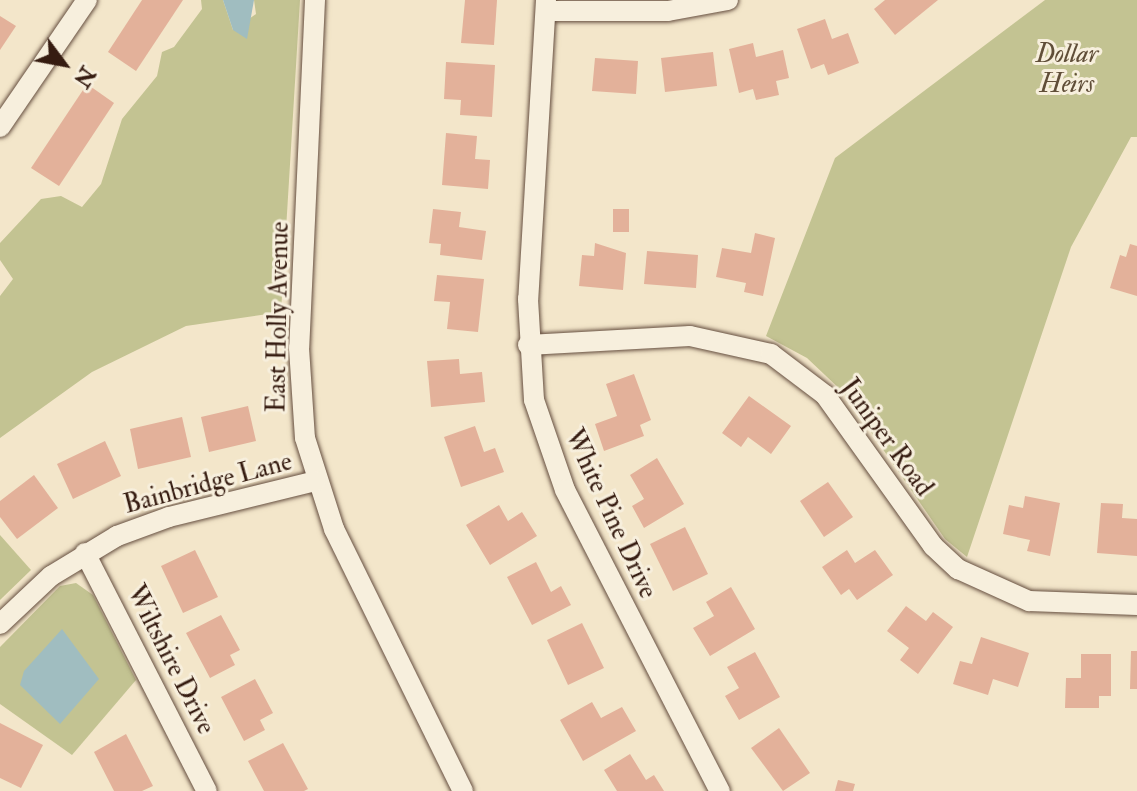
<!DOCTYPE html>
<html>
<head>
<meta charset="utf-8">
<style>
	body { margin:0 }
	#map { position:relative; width:1137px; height:791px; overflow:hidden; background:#f3e6ca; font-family:"IM FELL Double Pica",serif }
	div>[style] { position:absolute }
	.green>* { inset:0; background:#c3c392 }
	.water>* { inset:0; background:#a0bdc0 }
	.building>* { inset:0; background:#e3b19a }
	.roads { filter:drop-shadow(0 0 2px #654e3f) drop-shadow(0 0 2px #654e3f) }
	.minor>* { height:20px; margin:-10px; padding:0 10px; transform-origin:10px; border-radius:10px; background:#f7efdd }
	span { translate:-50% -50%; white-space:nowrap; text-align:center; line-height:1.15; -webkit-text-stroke:6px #f7efdd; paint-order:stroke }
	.park-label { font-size:26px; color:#604e38; font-style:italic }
	.street-label { font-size:26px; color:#361c11 }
	.north { position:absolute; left:24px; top:24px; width:80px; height:80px; -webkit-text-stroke:6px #f7efdd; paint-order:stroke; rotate:122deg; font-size:22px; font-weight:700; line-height:32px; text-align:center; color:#361c11 }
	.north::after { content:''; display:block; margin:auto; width:28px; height:36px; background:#361c11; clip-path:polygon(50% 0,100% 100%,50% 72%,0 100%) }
</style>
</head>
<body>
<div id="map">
	<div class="green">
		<i style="clip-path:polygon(201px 0,223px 0,233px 30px,256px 14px,254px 0,300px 0,281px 312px,186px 326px,92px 372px,0 438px,0 296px,13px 279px,0 260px,0 243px,41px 199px,61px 196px,82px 207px,101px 184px,122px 119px,157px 76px,162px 52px,174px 47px,202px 9px)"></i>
		<i style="clip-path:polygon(1045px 0,1137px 0,1137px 137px,1131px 137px,1071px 247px,967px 557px,945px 539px,844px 393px,807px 358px,766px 336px,835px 158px)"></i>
		<i style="clip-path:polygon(0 535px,31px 570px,0 600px)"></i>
		<i style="clip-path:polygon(76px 583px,93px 595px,136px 680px,72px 755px,0 704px,0 647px,60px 586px)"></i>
	</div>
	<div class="water">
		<i style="clip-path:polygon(223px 0,254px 0,247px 39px,233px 30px)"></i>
		<i style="clip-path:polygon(62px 629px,99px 679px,60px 724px,20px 685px,24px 671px)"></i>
	</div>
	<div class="building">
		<i style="clip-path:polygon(142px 0,183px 0,136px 71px,108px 52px)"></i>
		<i style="clip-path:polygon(465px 0,497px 0,494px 45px,461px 43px)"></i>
		<i style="clip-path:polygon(885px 0,938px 0,895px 35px,874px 9px)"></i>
		<i style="clip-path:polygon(0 16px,16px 26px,0 50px)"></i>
		<i style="clip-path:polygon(825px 19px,832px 39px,848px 33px,859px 63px,828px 75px,824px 64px,811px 69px,797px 29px)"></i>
		<i style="clip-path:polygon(753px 43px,756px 57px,783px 50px,789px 78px,776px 81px,779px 95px,756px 100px,753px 89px,739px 93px,729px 49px)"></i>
		<i style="clip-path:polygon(713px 52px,717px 86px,665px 92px,661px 58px)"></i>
		<i style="clip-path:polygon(595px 58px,638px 61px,636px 94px,592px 91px)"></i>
		<i style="clip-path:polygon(446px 62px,495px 65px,492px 117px,460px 115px,461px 100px,444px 99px)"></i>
		<i style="clip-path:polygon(87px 84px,114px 103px,59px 186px,31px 168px)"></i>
		<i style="clip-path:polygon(446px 133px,477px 136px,475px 159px,490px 160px,488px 189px,442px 185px)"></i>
		<i style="clip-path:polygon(433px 209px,461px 212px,459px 227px,486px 231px,482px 260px,440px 255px,441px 244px,429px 243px)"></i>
		<i style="clip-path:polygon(613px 209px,629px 209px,629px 232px,613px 232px)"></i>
		<i style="clip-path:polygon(755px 233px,775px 238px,763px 296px,744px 292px,746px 283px,716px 277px,722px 248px,751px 253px)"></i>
		<i style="clip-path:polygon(595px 243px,626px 253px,623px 290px,579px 286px,582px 255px,594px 256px)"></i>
		<i style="clip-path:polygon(1130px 244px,1137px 246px,1137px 296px,1110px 288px,1120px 255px,1126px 257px)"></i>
		<i style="clip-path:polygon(647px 251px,698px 255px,696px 288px,644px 284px)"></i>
		<i style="clip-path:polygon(437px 275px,484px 279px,478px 332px,447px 329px,450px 302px,434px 301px)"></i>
		<i style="clip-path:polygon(459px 359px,460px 374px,482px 372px,485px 402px,431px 407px,427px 361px)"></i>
		<i style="clip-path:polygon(634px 374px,651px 420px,640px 425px,644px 436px,604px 451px,595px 424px,617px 416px,606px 384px)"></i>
		<i style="clip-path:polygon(749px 396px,791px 426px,771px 454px,748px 437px,741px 447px,722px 433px)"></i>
		<i style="clip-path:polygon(248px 406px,256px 441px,209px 452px,201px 417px)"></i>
		<i style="clip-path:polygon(182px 417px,191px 457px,138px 469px,130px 429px)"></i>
		<i style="clip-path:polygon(475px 426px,484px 452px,495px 448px,504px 472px,461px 487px,444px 437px)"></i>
		<i style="clip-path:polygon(105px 441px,121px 476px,73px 499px,57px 464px)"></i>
		<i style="clip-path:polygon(657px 458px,684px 504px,644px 528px,632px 506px,644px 499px,630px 475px)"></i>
		<i style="clip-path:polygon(34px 475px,58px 508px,17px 539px,0 517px,0 501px)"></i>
		<i style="clip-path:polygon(828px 482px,853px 517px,824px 537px,800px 501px)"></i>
		<i style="clip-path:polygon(1025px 496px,1060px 503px,1050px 556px,1027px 551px,1030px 540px,1003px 534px,1009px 505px,1023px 508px)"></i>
		<i style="clip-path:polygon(1101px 503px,1123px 504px,1122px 518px,1137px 519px,1137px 556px,1097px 553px)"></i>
		<i style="clip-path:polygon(499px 505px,508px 521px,522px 512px,537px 536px,490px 565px,466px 525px)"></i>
		<i style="clip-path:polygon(685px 527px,708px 574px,673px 591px,650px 544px)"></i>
		<i style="clip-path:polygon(195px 550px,218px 597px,183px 613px,161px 566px)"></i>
		<i style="clip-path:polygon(847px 550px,855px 563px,875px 550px,893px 575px,857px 600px,849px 589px,841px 595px,822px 567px)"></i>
		<i style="clip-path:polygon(536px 562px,551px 592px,561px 586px,571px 605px,532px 625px,507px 577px)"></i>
		<i style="clip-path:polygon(731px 587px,755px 629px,710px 656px,693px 628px,714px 616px,706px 602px)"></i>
		<i style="clip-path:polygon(906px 606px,926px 621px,933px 612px,953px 627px,918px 674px,900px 660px,909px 648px,887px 631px)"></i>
		<i style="clip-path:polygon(221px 615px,240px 650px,230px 655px,235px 665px,210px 678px,186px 633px)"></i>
		<i style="clip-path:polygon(582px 623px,604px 668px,568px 685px,547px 640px)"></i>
		<i style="clip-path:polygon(981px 637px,1029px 653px,1018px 687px,993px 679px,988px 695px,953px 684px,960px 661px,972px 664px)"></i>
		<i style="clip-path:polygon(1131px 651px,1137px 651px,1137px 689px,1130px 689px)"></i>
		<i style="clip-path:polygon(755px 652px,780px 697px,739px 720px,725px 696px,739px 688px,727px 667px)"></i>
		<i style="clip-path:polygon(1081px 654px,1111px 654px,1111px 696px,1099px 696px,1099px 708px,1065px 708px,1066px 678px,1081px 678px)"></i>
		<i style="clip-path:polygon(255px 679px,273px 713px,260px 720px,265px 730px,244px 741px,221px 697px)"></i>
		<i style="clip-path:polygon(592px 702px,601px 718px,622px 707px,636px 731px,583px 761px,560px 720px)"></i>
		<i style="clip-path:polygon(0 723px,43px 745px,21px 788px,0 778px)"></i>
		<i style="clip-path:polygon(779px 728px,810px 773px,783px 791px,751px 748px)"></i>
		<i style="clip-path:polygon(126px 734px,153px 786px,142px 791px,114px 791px,94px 752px)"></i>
		<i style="clip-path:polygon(283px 743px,308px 789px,304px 791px,264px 791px,248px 761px)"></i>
		<i style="clip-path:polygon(630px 754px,646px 780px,654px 775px,664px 791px,617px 791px,604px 770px)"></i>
		<i style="clip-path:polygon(838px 780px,855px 784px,853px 791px,835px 791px)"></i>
	</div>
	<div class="roads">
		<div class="minor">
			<i style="left:315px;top:0;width:348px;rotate:92.6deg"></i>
			<i style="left:299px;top:348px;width:90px;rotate:86.2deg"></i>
			<i style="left:305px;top:438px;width:96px;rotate:72.3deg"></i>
			<i style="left:334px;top:529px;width:292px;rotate:63.8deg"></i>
			<i style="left:546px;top:0;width:300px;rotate:93.4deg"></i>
			<i style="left:528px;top:299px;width:101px;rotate:86.6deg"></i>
			<i style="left:534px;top:400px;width:95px;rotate:71deg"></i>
			<i style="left:565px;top:490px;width:339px;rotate:62.8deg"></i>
			<i style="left:546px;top:11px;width:122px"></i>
			<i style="left:668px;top:11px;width:61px;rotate:-10.4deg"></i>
			<i style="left:0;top:127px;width:154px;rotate:-55.6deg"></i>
			<i style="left:528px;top:345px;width:162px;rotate:-3.2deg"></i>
			<i style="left:690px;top:336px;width:83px;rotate:12.5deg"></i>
			<i style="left:771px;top:354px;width:68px;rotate:37.2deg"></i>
			<i style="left:825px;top:395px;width:186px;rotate:54.4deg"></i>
			<i style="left:933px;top:546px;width:34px;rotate:43deg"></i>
			<i style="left:958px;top:569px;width:78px;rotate:24.3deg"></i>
			<i style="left:1029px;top:601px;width:108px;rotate:2.1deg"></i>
			<i style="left:85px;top:553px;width:267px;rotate:62.9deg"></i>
			<i style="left:0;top:624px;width:70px;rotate:-43.3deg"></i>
			<i style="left:51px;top:576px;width:77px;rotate:-31.2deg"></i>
			<i style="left:117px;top:536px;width:55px;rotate:-20.1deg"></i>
			<i style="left:169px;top:517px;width:151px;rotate:-13.8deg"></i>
		</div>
	</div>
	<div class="park-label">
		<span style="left:1067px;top:70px">Dollar<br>Heirs</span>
	</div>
	<div class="street-label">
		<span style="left:279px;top:317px;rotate:-89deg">East Holly Avenue</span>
		<span style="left:886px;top:438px;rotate:54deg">Juniper Road</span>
		<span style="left:208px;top:484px;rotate:-15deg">Bainbridge Lane</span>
		<span style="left:610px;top:514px;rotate:65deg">White Pine Drive</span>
		<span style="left:170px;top:660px;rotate:63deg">Wiltshire Drive</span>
	</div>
	<div class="north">N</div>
</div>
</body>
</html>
